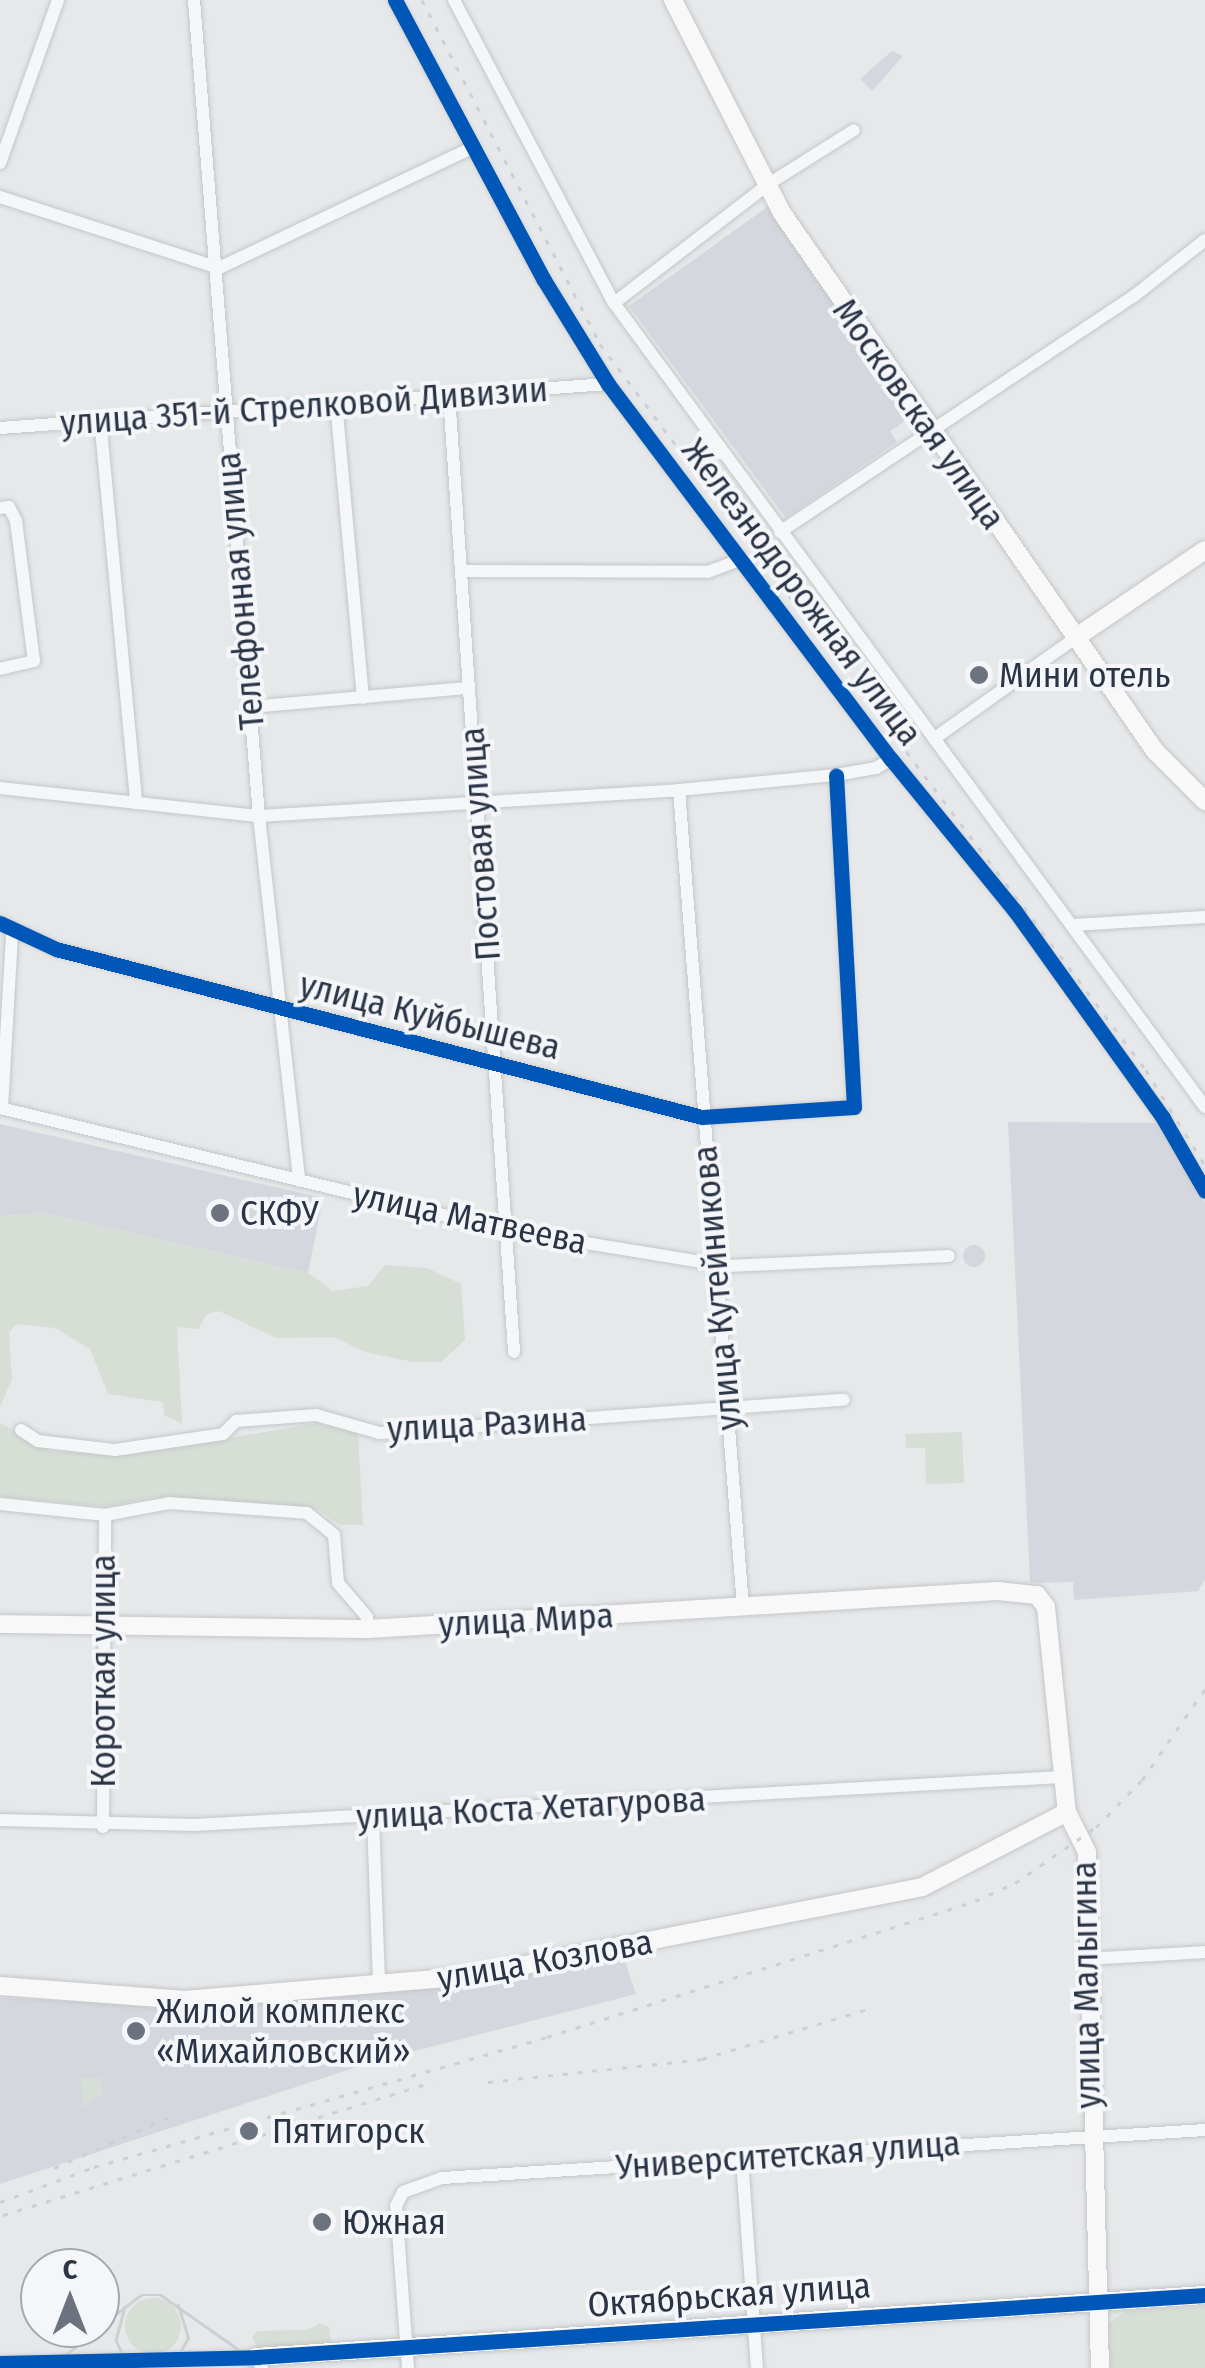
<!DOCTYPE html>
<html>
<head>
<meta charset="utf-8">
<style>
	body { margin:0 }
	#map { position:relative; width:1205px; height:2368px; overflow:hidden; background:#e6e8ea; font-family:"Fira Sans Condensed",sans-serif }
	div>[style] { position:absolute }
	.built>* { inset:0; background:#d4d7dd }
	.round { border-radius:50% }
	.green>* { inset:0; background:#d6ded6 }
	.roads { filter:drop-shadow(0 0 2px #c4c6c8) drop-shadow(0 0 2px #c4c6c8) }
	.street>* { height:12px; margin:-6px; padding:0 6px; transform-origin:6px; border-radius:6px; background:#f5f6f7 }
	.secondary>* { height:18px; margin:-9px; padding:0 9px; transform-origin:9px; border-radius:9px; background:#f8f8f8 }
	.tram>* { height:2.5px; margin:-1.25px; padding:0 1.25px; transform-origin:1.25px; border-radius:1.25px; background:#cecfd2 }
	.rail>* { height:2.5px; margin-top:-1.25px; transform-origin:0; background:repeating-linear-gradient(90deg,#cecfd2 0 5px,transparent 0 15px) }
	.cycleway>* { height:15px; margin:-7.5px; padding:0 7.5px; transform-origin:7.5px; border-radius:7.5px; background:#0057b8 }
	.dots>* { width:28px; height:28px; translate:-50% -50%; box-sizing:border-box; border:5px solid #f4f6f9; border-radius:50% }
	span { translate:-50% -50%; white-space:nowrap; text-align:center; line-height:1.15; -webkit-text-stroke:8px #f4f6f9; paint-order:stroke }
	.street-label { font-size:35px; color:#2b3445 }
	.poi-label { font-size:35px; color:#2b3445 }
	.left { translate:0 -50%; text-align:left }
	.north { position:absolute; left:20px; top:2248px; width:100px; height:100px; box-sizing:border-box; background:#f4f6f9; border:2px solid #a4a8b1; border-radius:50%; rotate:0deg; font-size:28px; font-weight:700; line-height:40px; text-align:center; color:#2b3445 }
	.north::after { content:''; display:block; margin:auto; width:35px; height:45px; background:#6c737f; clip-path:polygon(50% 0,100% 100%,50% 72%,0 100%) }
</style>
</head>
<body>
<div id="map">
	<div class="built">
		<i style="clip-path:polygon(892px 51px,903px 56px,872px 91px,860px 79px)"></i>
		<i style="clip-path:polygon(770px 205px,911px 417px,890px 431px,897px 442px,786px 518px,629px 306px)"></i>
		<i style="clip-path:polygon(1008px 1122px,1163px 1123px,1205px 1203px,1205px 1580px,1198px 1591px,1074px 1600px,1073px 1582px,1030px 1583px)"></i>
		<i style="clip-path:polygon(0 1124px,323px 1198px,308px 1273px,45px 1213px,0 1216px)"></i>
		<i class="round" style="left:963px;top:1245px;width:22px;height:22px"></i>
		<i style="clip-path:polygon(623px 1955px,636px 1994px,372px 2062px,0 2184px,0 1998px,183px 2006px)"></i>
	</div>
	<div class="green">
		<i style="clip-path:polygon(45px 1213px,308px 1273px,333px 1291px,368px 1286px,385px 1265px,427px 1268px,461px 1284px,465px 1340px,441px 1362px,413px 1362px,365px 1352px,334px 1337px,276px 1338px,219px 1311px,207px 1314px,198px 1329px,177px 1327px,182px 1424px,164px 1415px,163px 1402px,108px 1394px,90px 1349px,55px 1328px,17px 1324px,9px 1332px,12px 1379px,0 1407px,0 1216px)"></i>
		<i style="clip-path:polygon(0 1423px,50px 1451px,128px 1455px,318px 1423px,358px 1433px,363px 1525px,340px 1525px,317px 1509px,215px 1500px,154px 1497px,107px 1507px,0 1496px)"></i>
		<i style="clip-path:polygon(962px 1432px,964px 1483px,926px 1484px,925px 1448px,906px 1448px,905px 1434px)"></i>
		<i style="clip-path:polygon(101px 2077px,103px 2094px,83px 2108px,81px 2078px)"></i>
		<i class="round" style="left:125px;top:2298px;width:56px;height:56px"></i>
		<i style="clip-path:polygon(1205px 2306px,1205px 2368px,1110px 2368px,1108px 2324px,1125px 2311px)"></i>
		<i style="clip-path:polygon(320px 2323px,329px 2327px,332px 2346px,259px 2350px,252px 2338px,257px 2331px,308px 2330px)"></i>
	</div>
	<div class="roads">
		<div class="street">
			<i style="left:194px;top:0;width:819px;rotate:85.45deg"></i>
			<i style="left:259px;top:816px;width:367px;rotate:83.7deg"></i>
			<i style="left:395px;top:0;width:317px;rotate:62deg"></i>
			<i style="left:544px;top:280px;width:122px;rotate:58.4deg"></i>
			<i style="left:608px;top:384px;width:470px;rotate:53deg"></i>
			<i style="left:891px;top:759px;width:196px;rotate:50.8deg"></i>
			<i style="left:1015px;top:911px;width:254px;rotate:54.4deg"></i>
			<i style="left:1163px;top:1118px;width:84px;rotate:60.1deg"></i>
			<i style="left:454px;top:0;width:343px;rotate:62.2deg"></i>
			<i style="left:614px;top:303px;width:998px;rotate:53.68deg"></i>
			<i style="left:0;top:163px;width:173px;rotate:-70.4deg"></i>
			<i style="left:0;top:197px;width:230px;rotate:18deg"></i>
			<i style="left:219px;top:268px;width:282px;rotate:-25.4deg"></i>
			<i style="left:614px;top:303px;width:197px;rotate:-37.6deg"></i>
			<i style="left:770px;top:183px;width:99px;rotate:-32.2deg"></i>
			<i style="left:449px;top:395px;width:959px;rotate:86.11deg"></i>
			<i style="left:336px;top:402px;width:297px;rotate:84.8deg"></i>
			<i style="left:100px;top:419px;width:386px;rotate:84.6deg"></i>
			<i style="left:0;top:428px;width:610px;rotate:-4.14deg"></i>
			<i style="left:0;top:508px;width:9px;rotate:-6deg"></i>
			<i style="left:9px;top:507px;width:16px;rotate:63deg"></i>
			<i style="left:16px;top:521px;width:141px;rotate:82.7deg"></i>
			<i style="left:34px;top:661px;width:35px;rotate:167deg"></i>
			<i style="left:780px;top:532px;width:425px;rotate:-33.7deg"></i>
			<i style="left:1134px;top:296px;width:90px;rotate:-38.3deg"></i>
			<i style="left:461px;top:571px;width:247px;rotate:0.2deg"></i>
			<i style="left:708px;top:572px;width:34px;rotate:-21deg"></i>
			<i style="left:250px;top:707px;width:220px;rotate:-5deg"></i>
			<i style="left:935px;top:738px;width:172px;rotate:-35.5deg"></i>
			<i style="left:0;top:788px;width:261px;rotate:6.2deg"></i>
			<i style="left:259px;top:816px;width:421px;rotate:-3.5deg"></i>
			<i style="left:679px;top:790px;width:158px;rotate:-5.5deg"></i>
			<i style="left:836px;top:775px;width:41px;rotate:-9.9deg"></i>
			<i style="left:876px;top:768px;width:17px;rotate:-31deg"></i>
			<i style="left:679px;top:790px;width:820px;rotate:85.52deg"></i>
			<i style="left:0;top:923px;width:62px;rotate:24.9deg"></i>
			<i style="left:56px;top:949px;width:667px;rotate:14.58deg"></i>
			<i style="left:702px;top:1117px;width:152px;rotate:-3.8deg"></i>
			<i style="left:854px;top:1107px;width:332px;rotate:-93.1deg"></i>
			<i style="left:1073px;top:925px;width:132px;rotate:-3.5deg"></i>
			<i style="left:0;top:1108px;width:520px;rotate:13.56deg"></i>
			<i style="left:506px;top:1230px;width:224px;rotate:9.3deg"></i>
			<i style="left:727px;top:1266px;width:222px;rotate:-2.6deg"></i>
			<i style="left:2px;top:1108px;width:176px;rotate:-86.7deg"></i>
			<i style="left:21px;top:1430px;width:20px;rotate:33deg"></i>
			<i style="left:38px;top:1441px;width:78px;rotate:6.7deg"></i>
			<i style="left:115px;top:1450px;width:109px;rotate:-8.4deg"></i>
			<i style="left:223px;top:1434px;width:18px;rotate:-45deg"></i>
			<i style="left:236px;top:1421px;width:80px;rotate:-4.3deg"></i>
			<i style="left:316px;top:1415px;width:66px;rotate:15.9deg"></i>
			<i style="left:379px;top:1433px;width:466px;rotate:-4.1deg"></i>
			<i style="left:0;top:1504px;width:106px;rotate:6deg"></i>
			<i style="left:105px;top:1515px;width:65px;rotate:-10.6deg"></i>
			<i style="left:169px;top:1503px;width:138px;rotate:4.1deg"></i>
			<i style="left:307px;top:1513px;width:35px;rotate:39deg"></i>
			<i style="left:334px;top:1535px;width:48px;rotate:85.2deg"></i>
			<i style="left:338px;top:1583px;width:45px;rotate:49.5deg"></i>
			<i style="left:367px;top:1617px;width:12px;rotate:85deg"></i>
			<i style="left:373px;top:1818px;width:167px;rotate:87.9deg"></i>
			<i style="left:0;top:1820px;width:194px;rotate:1.5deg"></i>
			<i style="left:194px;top:1825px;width:869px;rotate:-3.17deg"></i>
			<i style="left:103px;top:1827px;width:312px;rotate:-89.6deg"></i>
			<i style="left:1087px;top:1959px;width:118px;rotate:-3.4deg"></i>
			<i style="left:742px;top:2159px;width:210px;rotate:85.9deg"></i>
			<i style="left:0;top:2363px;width:256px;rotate:-1.3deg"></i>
			<i style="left:256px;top:2357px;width:13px;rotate:61deg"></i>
			<i style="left:408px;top:2368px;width:162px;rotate:-94.2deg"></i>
			<i style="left:396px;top:2206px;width:16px;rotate:-63deg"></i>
			<i style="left:403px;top:2192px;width:41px;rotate:-19.7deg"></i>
			<i style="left:442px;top:2178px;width:765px;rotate:-3.6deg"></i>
		</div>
		<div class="secondary">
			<i style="left:673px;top:0;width:239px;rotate:62.9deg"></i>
			<i style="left:782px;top:213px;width:655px;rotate:55.27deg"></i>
			<i style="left:1155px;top:751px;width:71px;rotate:45deg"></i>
			<i style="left:1075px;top:638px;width:157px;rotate:-34.1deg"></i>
			<i style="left:0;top:1624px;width:368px;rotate:0.8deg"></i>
			<i style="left:368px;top:1629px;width:631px;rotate:-3.45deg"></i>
			<i style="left:998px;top:1591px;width:39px;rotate:6deg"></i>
			<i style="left:1037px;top:1595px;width:15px;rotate:53deg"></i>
			<i style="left:1046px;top:1607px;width:206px;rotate:84.2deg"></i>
			<i style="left:1067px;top:1812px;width:45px;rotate:63.4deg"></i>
			<i style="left:1087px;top:1852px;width:516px;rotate:88.56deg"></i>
			<i style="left:0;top:1986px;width:186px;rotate:4.3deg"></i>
			<i style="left:185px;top:2000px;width:285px;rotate:-4.8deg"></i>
			<i style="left:469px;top:1976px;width:462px;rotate:-11.1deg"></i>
			<i style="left:922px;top:1887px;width:163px;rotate:-27.3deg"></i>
			<i style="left:256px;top:2357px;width:951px;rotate:-3.74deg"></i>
		</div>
	</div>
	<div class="tram">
		<i style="left:125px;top:2307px;width:34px;rotate:105deg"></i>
		<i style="left:116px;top:2340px;width:19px;rotate:65deg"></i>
		<i style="left:124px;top:2357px;width:15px;rotate:23deg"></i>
		<i style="left:100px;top:2326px;width:51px;rotate:-37.1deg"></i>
		<i style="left:141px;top:2295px;width:20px"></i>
		<i style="left:161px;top:2295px;width:120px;rotate:35.1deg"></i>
		<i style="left:48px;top:2359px;width:20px;rotate:-15deg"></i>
		<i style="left:67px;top:2354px;width:40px;rotate:-40deg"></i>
		<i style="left:174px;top:2363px;width:29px;rotate:-61deg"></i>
		<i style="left:188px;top:2338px;width:34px;rotate:-107deg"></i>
		<i style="left:0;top:2366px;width:242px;rotate:-0.9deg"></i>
		<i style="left:242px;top:2362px;width:13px;rotate:29deg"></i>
	</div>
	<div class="rail">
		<i style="left:422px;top:0;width:387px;rotate:62.6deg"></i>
		<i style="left:600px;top:344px;width:908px;rotate:53.05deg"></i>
		<i style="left:1146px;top:1070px;width:112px;rotate:58.2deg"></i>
		<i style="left:488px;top:2082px;width:215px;rotate:-6.1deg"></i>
		<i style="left:702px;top:2059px;width:177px;rotate:-16.8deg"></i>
		<i style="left:54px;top:2168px;width:134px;rotate:-23.7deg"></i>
		<i style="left:0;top:2202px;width:100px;rotate:-20.4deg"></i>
		<i style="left:94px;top:2167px;width:471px;rotate:-16deg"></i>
		<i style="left:547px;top:2037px;width:449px;rotate:-17.6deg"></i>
		<i style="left:975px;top:1901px;width:44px;rotate:-24.2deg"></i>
		<i style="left:1015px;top:1883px;width:98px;rotate:-34.7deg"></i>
		<i style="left:1096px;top:1827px;width:66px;rotate:-45.6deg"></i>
		<i style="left:1142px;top:1780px;width:111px;rotate:-55.3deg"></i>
		<i style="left:3px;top:2215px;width:450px;rotate:-17.2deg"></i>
	</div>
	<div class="cycleway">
		<i style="left:395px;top:0;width:317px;rotate:62deg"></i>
		<i style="left:544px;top:280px;width:122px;rotate:58.4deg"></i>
		<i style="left:608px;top:384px;width:470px;rotate:53deg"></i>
		<i style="left:891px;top:759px;width:196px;rotate:50.8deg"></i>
		<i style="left:1015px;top:911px;width:254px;rotate:54.4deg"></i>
		<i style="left:1163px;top:1118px;width:84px;rotate:60.1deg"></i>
		<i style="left:0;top:923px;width:62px;rotate:24.9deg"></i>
		<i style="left:56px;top:949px;width:667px;rotate:14.58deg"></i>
		<i style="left:702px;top:1117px;width:152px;rotate:-3.8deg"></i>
		<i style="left:854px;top:1107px;width:332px;rotate:-93.1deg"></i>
		<i style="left:0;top:2363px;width:256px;rotate:-1.3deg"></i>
		<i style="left:256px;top:2357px;width:951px;rotate:-3.74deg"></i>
	</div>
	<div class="dots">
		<i style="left:979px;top:675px;background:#6c737f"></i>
		<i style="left:220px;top:1213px;background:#6c737f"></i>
		<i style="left:136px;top:2031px;background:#6c737f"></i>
		<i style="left:249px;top:2131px;background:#6c737f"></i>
		<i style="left:322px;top:2222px;background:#6c737f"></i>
	</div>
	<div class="street-label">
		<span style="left:304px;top:406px;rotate:-4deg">улица 351-й Стрелковой Дивизии</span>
		<span style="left:919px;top:414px;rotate:55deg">Московская улица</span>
		<span style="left:240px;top:591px;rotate:-95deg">Телефонная улица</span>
		<span style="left:802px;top:592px;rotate:53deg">Железнодорожная улица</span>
		<span style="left:480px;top:844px;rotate:-94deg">Постовая улица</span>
		<span style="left:430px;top:1016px;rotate:14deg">улица Куйбышева</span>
		<span style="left:470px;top:1218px;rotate:12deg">улица Матвеева</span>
		<span style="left:717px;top:1288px;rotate:-95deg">улица Кутейникова</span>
		<span style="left:487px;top:1424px;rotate:-3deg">улица Разина</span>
		<span style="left:526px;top:1620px;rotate:-3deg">улица Мира</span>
		<span style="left:103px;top:1671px;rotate:-90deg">Короткая улица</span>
		<span style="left:531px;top:1808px;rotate:-3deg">улица Коста Хетагурова</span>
		<span style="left:545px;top:1960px;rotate:-10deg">улица Козлова</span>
		<span style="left:1086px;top:1985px;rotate:-91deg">улица Малыгина</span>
		<span style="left:788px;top:2155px;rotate:-4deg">Университетская улица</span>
		<span style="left:729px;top:2295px;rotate:-4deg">Октябрьская улица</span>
	</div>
	<div class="poi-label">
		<span class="left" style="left:999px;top:675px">Мини отель</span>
		<span class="left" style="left:240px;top:1213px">СКФУ</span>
		<span class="left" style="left:156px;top:2031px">Жилой комплекс<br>«Михайловский»</span>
		<span class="left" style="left:272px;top:2131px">Пятигорск</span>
		<span class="left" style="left:342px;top:2222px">Южная</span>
	</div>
	<div class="north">С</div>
</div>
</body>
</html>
